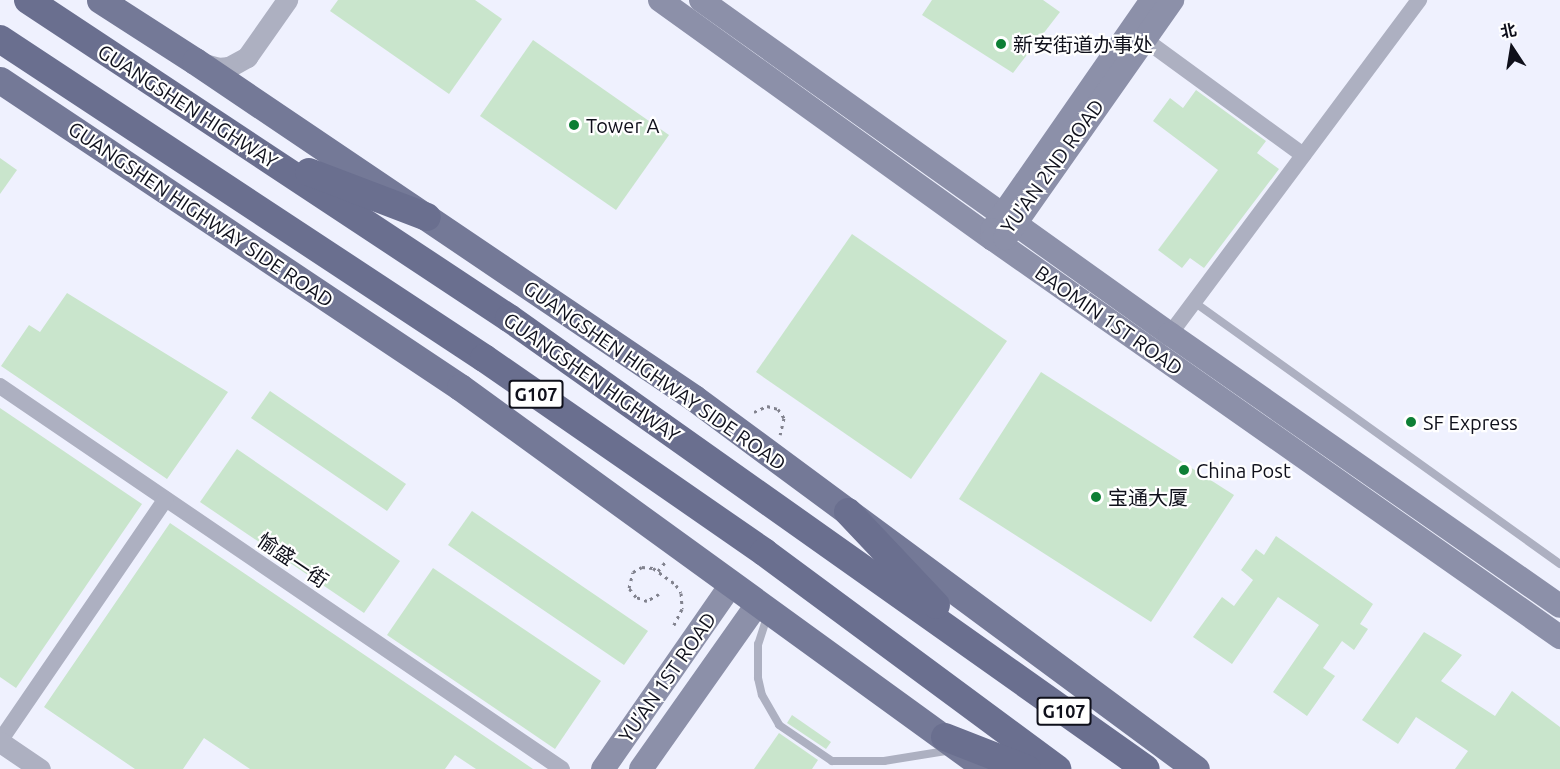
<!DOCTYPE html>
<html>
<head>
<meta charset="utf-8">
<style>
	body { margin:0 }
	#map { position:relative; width:1560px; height:769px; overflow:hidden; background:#eff1fe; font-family:Ubuntu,"Noto Sans SC",sans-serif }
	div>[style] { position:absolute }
	.building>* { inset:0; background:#c9e5cc }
	.path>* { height:3px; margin-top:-1.5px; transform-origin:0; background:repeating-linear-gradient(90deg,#81828e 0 3px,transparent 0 7.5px) }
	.service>* { height:8px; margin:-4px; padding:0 4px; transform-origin:4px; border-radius:4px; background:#adb0c1 }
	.minor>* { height:16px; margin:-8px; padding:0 8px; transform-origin:8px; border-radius:8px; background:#adb0c1 }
	.tertiary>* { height:21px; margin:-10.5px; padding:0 10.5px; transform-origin:10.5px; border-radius:10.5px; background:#adb0c1 }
	.secondary>* { height:24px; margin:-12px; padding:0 12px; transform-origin:12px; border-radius:12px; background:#8c90a9 }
	.primary>* { height:27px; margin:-13.5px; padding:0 13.5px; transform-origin:13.5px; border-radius:13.5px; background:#747997 }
	.trunk>* { height:28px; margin:-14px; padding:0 14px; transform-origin:14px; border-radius:14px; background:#6a6f8f }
	.dots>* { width:16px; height:16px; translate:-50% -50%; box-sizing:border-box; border:3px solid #fff; border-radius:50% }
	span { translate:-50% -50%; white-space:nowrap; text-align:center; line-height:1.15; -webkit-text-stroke:4.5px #fff; paint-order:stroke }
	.shield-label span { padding:2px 4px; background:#fff; border:2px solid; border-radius:4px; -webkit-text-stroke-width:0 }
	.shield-label { font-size:18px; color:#0f101b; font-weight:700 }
	.poi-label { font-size:20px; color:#0f101b }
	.left { translate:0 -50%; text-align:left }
	.street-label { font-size:20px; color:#0f101b }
	.north { position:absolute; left:1482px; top:18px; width:60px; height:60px; -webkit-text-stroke:4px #fff; paint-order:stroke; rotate:348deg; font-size:16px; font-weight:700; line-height:24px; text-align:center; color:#0f101b }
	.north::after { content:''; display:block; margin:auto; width:21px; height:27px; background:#0f101b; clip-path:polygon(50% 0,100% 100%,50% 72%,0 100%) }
</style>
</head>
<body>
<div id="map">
	<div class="building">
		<i style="clip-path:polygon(338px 0,475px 0,502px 19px,449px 94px,330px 11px)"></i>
		<i style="clip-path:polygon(932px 0,1043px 0,1060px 12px,1013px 73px,922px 15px)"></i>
		<i style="clip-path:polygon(533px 40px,669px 135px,616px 210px,480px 116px)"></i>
		<i style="clip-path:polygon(1196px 90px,1266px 141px,1257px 153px,1279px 169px,1204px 268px,1190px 258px,1182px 268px,1158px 250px,1218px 170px,1153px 121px,1170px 98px,1183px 108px)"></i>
		<i style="clip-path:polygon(0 158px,17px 170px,0 194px)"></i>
		<i style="clip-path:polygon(852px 234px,1007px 341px,911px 479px,756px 372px)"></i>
		<i style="clip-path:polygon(67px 293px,228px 392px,167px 479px,1px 366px,29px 325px,40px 332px)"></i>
		<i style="clip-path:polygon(1041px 372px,1234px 495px,1151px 622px,959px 499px)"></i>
		<i style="clip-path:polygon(270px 391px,406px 484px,387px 511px,251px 418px)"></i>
		<i style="clip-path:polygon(0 408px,142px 504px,16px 688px,0 677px)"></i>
		<i style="clip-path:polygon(237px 449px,400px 561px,364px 613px,200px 502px)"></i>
		<i style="clip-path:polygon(472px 511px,648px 631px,624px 665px,448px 545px)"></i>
		<i style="clip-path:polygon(170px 523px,375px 662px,533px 769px,476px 769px,455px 755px,445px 769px,250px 769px,204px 738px,183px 769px,135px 769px,44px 707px)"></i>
		<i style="clip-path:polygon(1276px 536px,1373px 604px,1360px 624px,1368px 629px,1354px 650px,1342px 641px,1323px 668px,1335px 676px,1307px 716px,1273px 692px,1319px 625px,1278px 597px,1232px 664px,1193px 637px,1222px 597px,1234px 606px,1253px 580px,1241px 570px,1256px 549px,1264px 555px)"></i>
		<i style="clip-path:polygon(433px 568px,601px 681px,555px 749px,387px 635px)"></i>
		<i style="clip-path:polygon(1424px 632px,1462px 655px,1441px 681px,1495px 716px,1512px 691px,1560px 727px,1560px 769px,1455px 769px,1468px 751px,1416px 717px,1398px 744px,1362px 720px)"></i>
		<i style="clip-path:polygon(792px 715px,831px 742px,826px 749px,787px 723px)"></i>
		<i style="clip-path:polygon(779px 733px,818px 760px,812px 769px,754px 769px)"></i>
	</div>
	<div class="path">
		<i style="left:754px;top:412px;width:14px;rotate:-25deg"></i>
		<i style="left:767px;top:406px;width:11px;rotate:15deg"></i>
		<i style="left:778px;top:409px;width:11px;rotate:56deg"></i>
		<i style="left:784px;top:418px;width:17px;rotate:103deg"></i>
		<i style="left:658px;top:571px;width:13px;rotate:-51deg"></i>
		<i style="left:659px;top:594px;width:14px;rotate:150deg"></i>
		<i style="left:647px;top:601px;width:12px;rotate:-160deg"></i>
		<i style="left:636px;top:597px;width:11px;rotate:-128deg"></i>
		<i style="left:629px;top:588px;width:16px;rotate:-76deg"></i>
		<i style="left:633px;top:572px;width:10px;rotate:-29deg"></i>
		<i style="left:642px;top:567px;width:11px;rotate:5deg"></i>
		<i style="left:653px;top:568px;width:29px;rotate:36deg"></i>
		<i style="left:676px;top:585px;width:9px;rotate:58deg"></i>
		<i style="left:681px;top:593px;width:16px;rotate:86deg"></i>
		<i style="left:682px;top:609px;width:18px;rotate:117deg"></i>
	</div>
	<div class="service">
		<i style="left:1194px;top:302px;width:450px;rotate:35.6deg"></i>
		<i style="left:768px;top:614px;width:32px;rotate:108deg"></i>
		<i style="left:758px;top:644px;width:34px;rotate:90deg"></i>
		<i style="left:758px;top:678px;width:17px;rotate:77deg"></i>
		<i style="left:762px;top:695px;width:34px;rotate:60deg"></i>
		<i style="left:779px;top:725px;width:64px;rotate:34.2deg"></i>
		<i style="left:832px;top:761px;width:52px"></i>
		<i style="left:884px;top:761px;width:69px;rotate:-9.2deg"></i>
	</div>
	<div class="minor">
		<i style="left:1144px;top:39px;width:197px;rotate:36.1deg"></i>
		<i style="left:1170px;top:334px;width:417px;rotate:-53.3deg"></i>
		<i style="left:0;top:386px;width:680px;rotate:34.27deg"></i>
		<i style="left:0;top:741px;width:293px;rotate:-55.6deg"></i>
	</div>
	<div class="tertiary">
		<i style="left:201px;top:63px;width:18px;rotate:16deg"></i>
		<i style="left:218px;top:68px;width:11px;rotate:-5deg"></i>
		<i style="left:229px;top:67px;width:21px;rotate:-29deg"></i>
		<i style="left:247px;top:57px;width:70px;rotate:-54.9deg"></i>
		<i style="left:0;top:742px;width:48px;rotate:34deg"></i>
	</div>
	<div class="secondary">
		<i style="left:660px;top:0;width:410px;rotate:35.7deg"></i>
		<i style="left:993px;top:239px;width:693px;rotate:35.07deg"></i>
		<i style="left:701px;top:0;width:576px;rotate:35.46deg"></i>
		<i style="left:1170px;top:334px;width:475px;rotate:34.9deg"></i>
		<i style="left:1152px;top:0;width:280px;rotate:124.8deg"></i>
		<i style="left:992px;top:230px;width:9px;rotate:84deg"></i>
		<i style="left:993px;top:239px;width:12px;rotate:-5deg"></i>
		<i style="left:1005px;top:238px;width:291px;rotate:-54.9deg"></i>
		<i style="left:603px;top:769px;width:224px;rotate:-55.2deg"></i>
		<i style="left:641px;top:769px;width:203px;rotate:-54.8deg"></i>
	</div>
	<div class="primary">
		<i style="left:100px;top:0;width:113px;rotate:32.7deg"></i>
		<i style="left:195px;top:61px;width:602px;rotate:34.03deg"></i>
		<i style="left:694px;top:398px;width:624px;rotate:36.47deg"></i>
		<i style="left:0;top:80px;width:553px;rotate:33.72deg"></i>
		<i style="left:460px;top:387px;width:651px;rotate:35.94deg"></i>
	</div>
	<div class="trunk">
		<i style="left:28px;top:0;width:577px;rotate:33.47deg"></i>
		<i style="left:509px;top:318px;width:780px;rotate:35.3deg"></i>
		<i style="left:0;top:39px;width:580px;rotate:33.39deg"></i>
		<i style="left:484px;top:358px;width:341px;rotate:34.7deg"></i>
		<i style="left:764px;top:552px;width:365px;rotate:36.5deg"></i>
		<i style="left:309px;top:172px;width:126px;rotate:20.9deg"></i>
		<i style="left:848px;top:512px;width:128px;rotate:46.6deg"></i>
		<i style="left:945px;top:737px;width:88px;rotate:21.3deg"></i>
	</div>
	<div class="dots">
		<i style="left:1001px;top:44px;background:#0d7f35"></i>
		<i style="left:574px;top:125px;background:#0d7f35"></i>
		<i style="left:1411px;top:422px;background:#0d7f35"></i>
		<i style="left:1184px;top:470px;background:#0d7f35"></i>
		<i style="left:1096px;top:497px;background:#0d7f35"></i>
	</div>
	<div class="shield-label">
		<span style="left:536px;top:394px">G107</span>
		<span style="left:1064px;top:711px">G107</span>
	</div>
	<div class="poi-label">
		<span class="left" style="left:1013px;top:44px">新安街道办事处</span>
		<span class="left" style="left:586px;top:125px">Tower A</span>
		<span class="left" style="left:1423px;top:422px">SF Express</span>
		<span class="left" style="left:1196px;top:470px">China Post</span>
		<span class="left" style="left:1108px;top:497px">宝通大厦</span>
	</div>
	<div class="street-label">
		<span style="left:188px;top:106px;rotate:33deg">GUANGSHEN HIGHWAY</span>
		<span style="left:1052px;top:166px;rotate:-54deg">YU'AN 2ND ROAD</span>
		<span style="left:201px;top:214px;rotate:34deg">GUANGSHEN HIGHWAY SIDE ROAD</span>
		<span style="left:1109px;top:320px;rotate:35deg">BAOMIN 1ST ROAD</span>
		<span style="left:655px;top:375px;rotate:35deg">GUANGSHEN HIGHWAY SIDE ROAD</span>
		<span style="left:592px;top:377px;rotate:35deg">GUANGSHEN HIGHWAY</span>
		<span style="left:293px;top:560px;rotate:34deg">愉盛一街</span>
		<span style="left:667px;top:677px;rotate:-55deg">YU’AN 1ST ROAD</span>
	</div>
	<div class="north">北</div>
</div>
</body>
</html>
